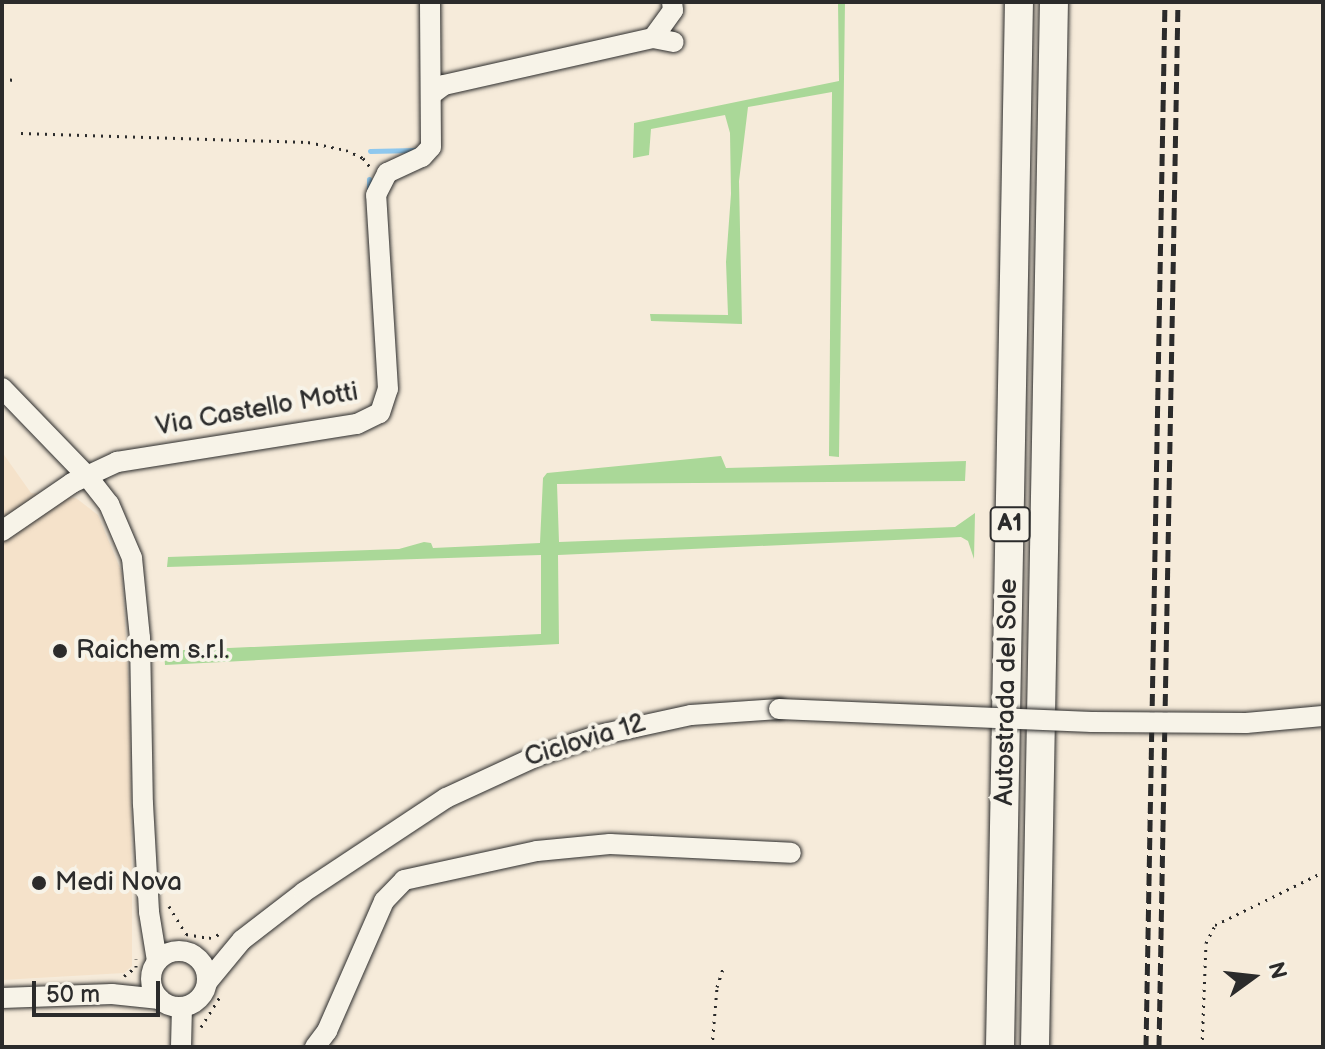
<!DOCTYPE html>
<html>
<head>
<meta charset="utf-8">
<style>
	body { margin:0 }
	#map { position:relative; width:1325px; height:1049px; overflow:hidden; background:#f6ebda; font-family:"Balsamiq Sans",sans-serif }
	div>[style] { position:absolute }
	.built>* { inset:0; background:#f5e2ca }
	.green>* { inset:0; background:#aad898 }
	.stream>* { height:5px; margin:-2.5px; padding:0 2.5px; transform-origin:2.5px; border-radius:2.5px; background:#8fc8ee }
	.path>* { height:3px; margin-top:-1.5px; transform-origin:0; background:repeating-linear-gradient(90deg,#2b2b2b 0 2px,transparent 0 8px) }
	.roads { filter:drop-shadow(0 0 2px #2b2b2b) drop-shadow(0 0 2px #2b2b2b) }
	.minor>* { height:20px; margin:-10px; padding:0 10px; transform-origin:10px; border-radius:10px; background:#f7f3e8 }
	.minor>.ring { margin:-10px; padding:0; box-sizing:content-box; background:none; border:20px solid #f7f3e8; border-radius:50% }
	.highway>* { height:28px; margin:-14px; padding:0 14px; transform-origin:14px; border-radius:14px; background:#f7f3e8 }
	.rail>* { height:5px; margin-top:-2.5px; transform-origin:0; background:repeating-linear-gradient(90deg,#2b2b2b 0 12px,transparent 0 18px) }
	.bridges { filter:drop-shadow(0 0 2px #2b2b2b) drop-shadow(0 0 2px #2b2b2b) }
	.minor-bridge>* { height:20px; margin:-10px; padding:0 10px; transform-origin:10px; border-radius:10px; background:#f7f3e8 }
	.dots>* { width:22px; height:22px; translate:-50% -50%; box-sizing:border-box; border:4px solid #f7f3e8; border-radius:50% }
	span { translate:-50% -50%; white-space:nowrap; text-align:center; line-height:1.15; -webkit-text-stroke:8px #f7f3e8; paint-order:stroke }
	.shield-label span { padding:2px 6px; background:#f7f3e8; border:2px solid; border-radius:6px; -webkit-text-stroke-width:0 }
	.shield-label { font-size:24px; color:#2b2b2b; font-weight:700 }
	.street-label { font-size:26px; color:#2b2b2b }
	.poi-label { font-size:26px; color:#2b2b2b }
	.left { translate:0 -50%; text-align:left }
	.frame { position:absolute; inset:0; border:4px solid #2b2b2b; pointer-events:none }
	.north { position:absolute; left:1213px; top:937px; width:80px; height:80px; -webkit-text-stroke:6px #f7f3e8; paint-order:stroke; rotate:75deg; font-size:22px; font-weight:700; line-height:32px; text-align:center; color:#2b2b2b }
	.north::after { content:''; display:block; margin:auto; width:28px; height:36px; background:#2b2b2b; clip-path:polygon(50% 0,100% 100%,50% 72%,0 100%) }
	.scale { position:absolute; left:32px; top:981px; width:128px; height:36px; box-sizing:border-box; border:4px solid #2b2b2b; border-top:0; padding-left:10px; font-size:24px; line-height:28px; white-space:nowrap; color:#2b2b2b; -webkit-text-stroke:6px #f7f3e8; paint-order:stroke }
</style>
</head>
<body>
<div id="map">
	<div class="built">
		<i style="clip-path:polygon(2px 452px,31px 493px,76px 498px,98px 515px,122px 573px,130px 708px,132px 899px,132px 966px,124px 973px,2px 980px)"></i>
	</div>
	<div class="green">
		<i style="clip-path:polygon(838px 2px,845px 2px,839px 457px,829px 456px,832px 92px,748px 107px,739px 181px,742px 324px,651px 321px,650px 314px,728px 315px,726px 262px,731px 194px,730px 133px,725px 115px,651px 129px,649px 155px,633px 158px,634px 123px,839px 81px)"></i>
		<i style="clip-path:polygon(721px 456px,726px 468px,966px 461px,965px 481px,557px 484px,559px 542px,955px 527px,975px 513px,974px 559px,968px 541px,961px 537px,558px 555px,559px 644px,165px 665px,164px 651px,541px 634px,541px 555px,167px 567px,168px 557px,399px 549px,424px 542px,431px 543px,433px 548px,540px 543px,543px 478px,547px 473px)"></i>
	</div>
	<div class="stream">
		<i style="left:370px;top:151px;width:47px;rotate:-1.2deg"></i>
		<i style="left:369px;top:192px;width:13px;rotate:-90deg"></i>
	</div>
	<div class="path">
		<i style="left:2px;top:78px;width:11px;rotate:10deg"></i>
		<i style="left:21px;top:133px;width:287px;rotate:1.8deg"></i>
		<i style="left:308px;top:142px;width:39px;rotate:12deg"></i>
		<i style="left:346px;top:150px;width:19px;rotate:25deg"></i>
		<i style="left:363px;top:158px;width:11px;rotate:52deg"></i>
		<i style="left:169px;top:906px;width:33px;rotate:59deg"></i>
		<i style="left:186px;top:934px;width:23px;rotate:10deg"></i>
		<i style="left:209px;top:938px;width:15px;rotate:-20deg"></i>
		<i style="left:124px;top:976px;width:15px;rotate:-37deg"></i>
		<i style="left:136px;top:967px;width:8px;rotate:-90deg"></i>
		<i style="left:201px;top:1027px;width:36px;rotate:-58deg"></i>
		<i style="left:712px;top:1047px;width:60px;rotate:-85.2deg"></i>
		<i style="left:717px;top:987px;width:20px;rotate:-72deg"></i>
		<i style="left:1202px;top:1047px;width:104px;rotate:-87.8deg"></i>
		<i style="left:1206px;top:943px;width:20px;rotate:-63deg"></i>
		<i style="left:1215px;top:925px;width:120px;rotate:-26.1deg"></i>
	</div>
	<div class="roads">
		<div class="minor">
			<i style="left:653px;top:38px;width:34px;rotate:-54deg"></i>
			<i style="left:673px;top:10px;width:8px;rotate:-97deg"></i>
			<i style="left:432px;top:94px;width:15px;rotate:-37deg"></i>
			<i style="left:444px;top:85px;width:214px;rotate:-12.7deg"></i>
			<i style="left:653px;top:38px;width:21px;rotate:11deg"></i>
			<i style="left:2px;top:388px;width:122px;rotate:46deg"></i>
			<i style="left:87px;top:476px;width:36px;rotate:52deg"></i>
			<i style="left:109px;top:504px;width:59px;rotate:66.9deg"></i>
			<i style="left:132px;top:558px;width:80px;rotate:84.3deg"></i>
			<i style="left:140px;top:638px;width:166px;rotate:89deg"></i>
			<i style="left:143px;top:804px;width:108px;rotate:86.8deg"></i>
			<i style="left:149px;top:912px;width:50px;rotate:80.7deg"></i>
			<i style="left:2px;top:531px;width:85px;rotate:-34.4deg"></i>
			<i style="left:72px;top:483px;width:50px;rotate:-25deg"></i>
			<i style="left:117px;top:462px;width:243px;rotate:-9deg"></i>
			<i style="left:357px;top:424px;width:25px;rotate:-26deg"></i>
			<i style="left:380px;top:413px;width:25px;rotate:-72deg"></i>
			<i style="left:388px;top:389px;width:194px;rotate:-93.5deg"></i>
			<i style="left:376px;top:195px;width:25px;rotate:-63deg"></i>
			<i style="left:387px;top:173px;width:38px;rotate:-25deg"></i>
			<i style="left:422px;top:157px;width:13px;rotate:-48deg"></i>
			<i style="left:431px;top:147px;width:145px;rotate:-90.4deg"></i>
			<i class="ring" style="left:151px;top:951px;width:36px;height:36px"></i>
			<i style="left:208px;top:981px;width:53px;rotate:-50.3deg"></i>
			<i style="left:242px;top:940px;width:78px;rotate:-37.7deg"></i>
			<i style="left:304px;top:892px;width:170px;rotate:-33.5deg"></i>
			<i style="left:446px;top:798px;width:100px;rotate:-24.8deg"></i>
			<i style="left:537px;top:756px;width:65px;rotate:-18.7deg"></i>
			<i style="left:599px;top:735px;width:94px;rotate:-12.3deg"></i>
			<i style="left:691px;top:715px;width:88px;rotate:-3.9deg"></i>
			<i style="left:2px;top:998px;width:110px;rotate:-2.1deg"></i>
			<i style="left:112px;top:994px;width:48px;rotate:5.9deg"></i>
			<i style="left:181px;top:1047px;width:40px;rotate:-88.6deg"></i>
			<i style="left:315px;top:1047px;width:20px;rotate:-53deg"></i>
			<i style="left:327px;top:1031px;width:142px;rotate:-66.3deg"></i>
			<i style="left:384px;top:901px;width:29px;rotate:-46deg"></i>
			<i style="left:404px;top:880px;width:136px;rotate:-12.3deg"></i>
			<i style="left:537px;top:851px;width:73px;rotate:-5.5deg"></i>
			<i style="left:610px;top:844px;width:181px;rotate:2.8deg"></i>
		</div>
		<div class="highway">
			<i style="left:1000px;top:1047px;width:1045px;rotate:-88.96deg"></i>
			<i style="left:1035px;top:1047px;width:1045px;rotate:-88.96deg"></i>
		</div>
	</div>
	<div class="rail">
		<i style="left:1146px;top:1047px;width:1045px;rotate:-88.96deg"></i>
		<i style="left:1159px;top:1047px;width:1045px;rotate:-88.96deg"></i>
	</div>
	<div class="bridges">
		<div class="minor-bridge">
			<i style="left:779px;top:709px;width:313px;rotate:2.4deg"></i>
			<i style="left:1092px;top:722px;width:154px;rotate:0.4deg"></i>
			<i style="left:1246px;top:723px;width:77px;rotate:-5.2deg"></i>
		</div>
	</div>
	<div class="dots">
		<i style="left:60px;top:651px;background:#2b2b2b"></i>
		<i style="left:39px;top:883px;background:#2b2b2b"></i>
	</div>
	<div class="shield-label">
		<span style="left:1010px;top:524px">A1</span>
	</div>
	<div class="street-label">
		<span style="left:257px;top:410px;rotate:-10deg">Via Castello Motti</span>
		<span style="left:1007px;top:692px;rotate:-89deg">Autostrada del Sole</span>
		<span style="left:585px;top:741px;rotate:-17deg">Ciclovia 12</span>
	</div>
	<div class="poi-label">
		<span class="left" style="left:76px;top:651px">Raichem s.r.l.</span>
		<span class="left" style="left:55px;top:883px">Medi Nova</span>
	</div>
	<div class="frame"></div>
	<div class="north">N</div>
	<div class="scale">50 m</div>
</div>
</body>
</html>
